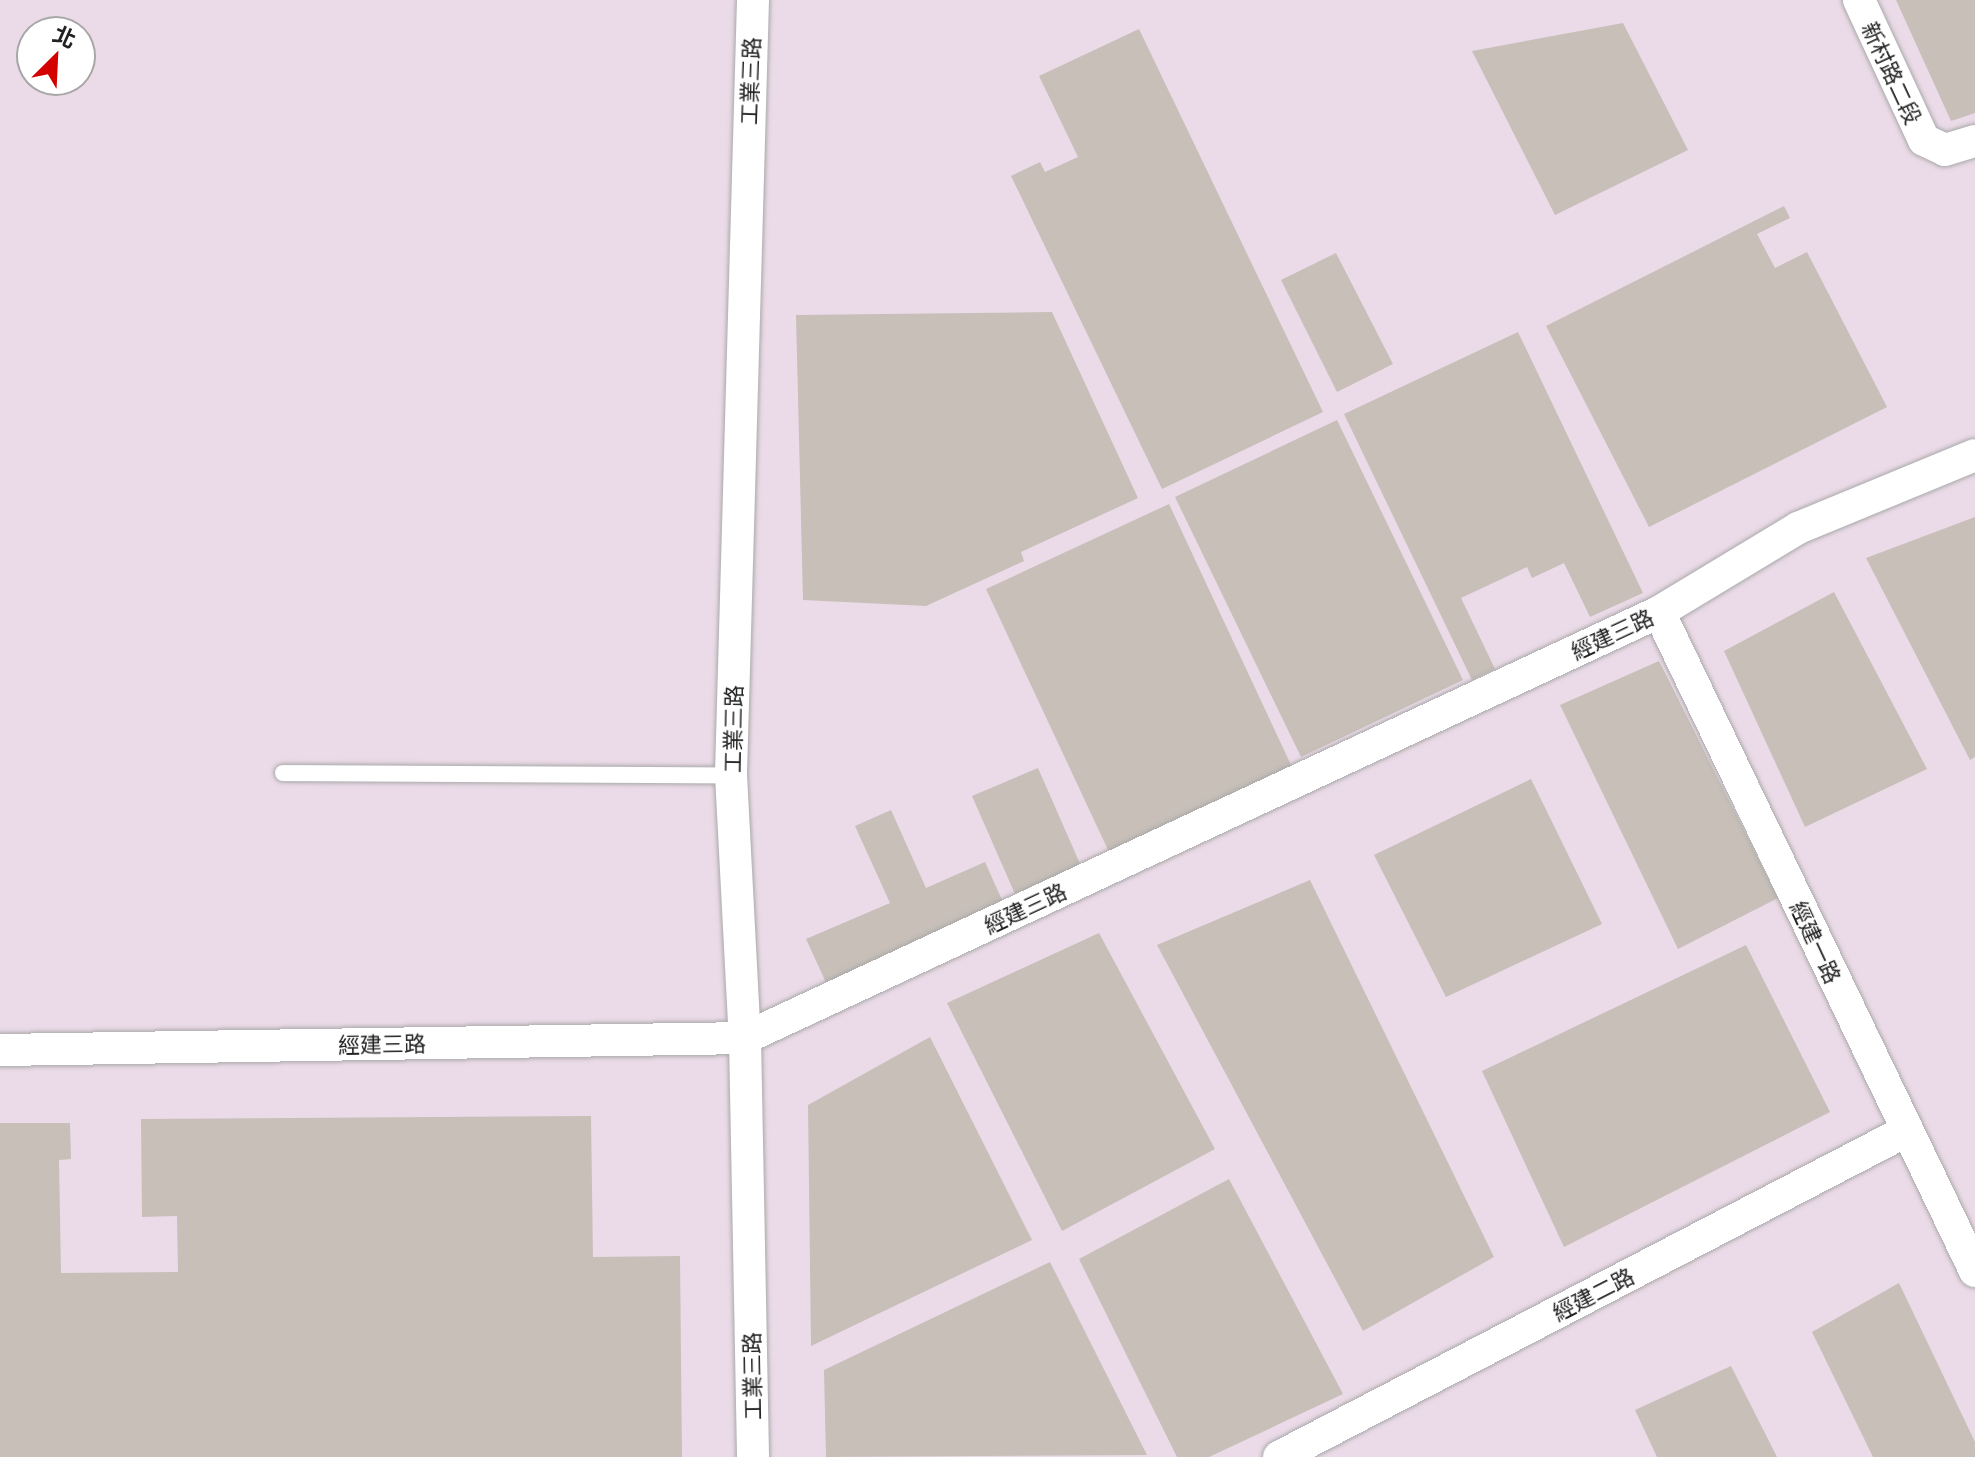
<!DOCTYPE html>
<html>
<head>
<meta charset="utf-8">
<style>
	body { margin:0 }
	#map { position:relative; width:1975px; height:1457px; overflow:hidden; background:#f2efe9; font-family:Barlow,"Noto Sans TC",sans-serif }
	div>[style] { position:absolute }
	.industrial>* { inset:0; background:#ebdbe8 }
	.building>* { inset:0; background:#c7bfb8 }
	.roads { filter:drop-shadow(0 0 2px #a9a9a9) drop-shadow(0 0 2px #a9a9a9) }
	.service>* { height:16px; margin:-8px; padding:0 8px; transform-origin:8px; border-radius:8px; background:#fff }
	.minor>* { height:32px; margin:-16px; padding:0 16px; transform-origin:16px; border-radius:16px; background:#fff }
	span { translate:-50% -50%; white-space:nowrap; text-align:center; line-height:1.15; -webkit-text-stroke:6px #fff; paint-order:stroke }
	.street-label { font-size:22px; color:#222 }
	.north { position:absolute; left:16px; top:16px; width:80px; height:80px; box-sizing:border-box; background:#fff; border:2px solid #a7a7a7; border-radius:50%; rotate:24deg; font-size:22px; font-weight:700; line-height:32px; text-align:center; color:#222 }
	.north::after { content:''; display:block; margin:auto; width:28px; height:36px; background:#d40000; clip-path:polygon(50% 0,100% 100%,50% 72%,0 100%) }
</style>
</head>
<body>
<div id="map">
	<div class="industrial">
		<i style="clip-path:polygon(evenodd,0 0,1975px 0,1975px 1457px,0 1457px,0 0,32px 32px,80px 32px,80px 80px,32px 80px,32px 32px)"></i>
	</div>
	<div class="building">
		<i style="clip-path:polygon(1896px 0,1975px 0,1975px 113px,1951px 121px)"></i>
		<i style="clip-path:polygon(1623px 23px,1688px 150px,1555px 215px,1472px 51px)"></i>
		<i style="clip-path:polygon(1139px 29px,1323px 412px,1162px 489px,1011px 176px,1040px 162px,1045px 172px,1078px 157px,1039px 76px)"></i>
		<i style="clip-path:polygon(1784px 206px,1790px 218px,1757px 234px,1775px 268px,1807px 252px,1887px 407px,1649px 527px,1546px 326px)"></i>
		<i style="clip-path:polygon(1336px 253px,1393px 364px,1337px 392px,1281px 280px)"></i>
		<i style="clip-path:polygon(1052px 312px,1138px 498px,1021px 552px,1024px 561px,926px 606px,803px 600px,796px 315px)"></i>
		<i style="clip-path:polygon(1518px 332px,1643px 593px,1590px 617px,1564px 563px,1532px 578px,1527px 567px,1461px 598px,1495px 669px,1472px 680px,1344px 414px)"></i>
		<i style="clip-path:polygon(1337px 420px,1463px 680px,1301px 757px,1175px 497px)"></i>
		<i style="clip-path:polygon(1169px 504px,1292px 767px,1109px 852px,986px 589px)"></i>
		<i style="clip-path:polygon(1975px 517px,1975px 757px,1970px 760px,1866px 558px)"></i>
		<i style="clip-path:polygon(1834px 592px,1927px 769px,1805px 827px,1724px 651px)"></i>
		<i style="clip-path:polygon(1659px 661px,1778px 898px,1678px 949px,1560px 705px)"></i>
		<i style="clip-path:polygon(1038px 768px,1081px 866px,1015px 894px,972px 796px)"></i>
		<i style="clip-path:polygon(1531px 779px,1602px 924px,1446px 997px,1374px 855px)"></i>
		<i style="clip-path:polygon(891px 810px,926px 888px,985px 862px,1006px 909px,828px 987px,806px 939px,890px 903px,855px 826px)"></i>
		<i style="clip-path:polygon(1310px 880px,1494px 1257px,1363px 1331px,1157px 945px)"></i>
		<i style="clip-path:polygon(1099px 933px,1215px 1149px,1062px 1231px,947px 1003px)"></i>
		<i style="clip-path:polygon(1746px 945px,1830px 1112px,1564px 1247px,1482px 1071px)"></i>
		<i style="clip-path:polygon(930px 1037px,1032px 1240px,811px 1346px,808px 1105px)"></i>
		<i style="clip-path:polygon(591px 1116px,593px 1257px,680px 1256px,682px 1457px,0 1457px,0 1123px,70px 1123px,71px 1159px,59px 1160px,61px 1273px,178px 1272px,177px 1216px,142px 1217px,141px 1119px)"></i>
		<i style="clip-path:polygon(1229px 1179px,1343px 1394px,1209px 1457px,1177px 1457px,1079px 1259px)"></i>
		<i style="clip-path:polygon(1050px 1262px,1147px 1455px,826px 1457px,824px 1370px)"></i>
		<i style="clip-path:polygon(1899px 1283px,1975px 1442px,1975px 1457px,1873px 1457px,1812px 1332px)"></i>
		<i style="clip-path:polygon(1731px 1366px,1777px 1457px,1657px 1457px,1635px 1410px)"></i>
	</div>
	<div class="roads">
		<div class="service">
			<i style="left:283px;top:773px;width:448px;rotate:0.3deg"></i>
		</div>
		<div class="minor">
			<i style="left:753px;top:0;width:775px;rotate:91.63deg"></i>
			<i style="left:731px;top:775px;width:263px;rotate:87deg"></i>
			<i style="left:745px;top:1038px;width:419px;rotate:88.9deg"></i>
			<i style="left:1859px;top:0;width:154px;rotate:65.1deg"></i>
			<i style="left:1924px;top:140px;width:23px;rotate:25deg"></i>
			<i style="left:1945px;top:150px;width:31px;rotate:-17deg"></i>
			<i style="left:1659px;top:612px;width:731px;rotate:64.38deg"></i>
			<i style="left:0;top:1050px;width:745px;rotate:-0.92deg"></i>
			<i style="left:745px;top:1038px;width:1008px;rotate:-24.99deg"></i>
			<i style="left:1659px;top:612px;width:162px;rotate:-31.1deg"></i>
			<i style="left:1798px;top:528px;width:191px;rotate:-22.4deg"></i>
			<i style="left:1279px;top:1457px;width:707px;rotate:-27.47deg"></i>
		</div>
	</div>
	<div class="street-label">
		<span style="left:1892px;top:73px;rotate:65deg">新村路二段</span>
		<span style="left:750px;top:81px;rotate:-88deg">工業三路</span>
		<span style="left:1612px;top:634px;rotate:-25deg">經建三路</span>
		<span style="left:733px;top:729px;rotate:-89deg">工業三路</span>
		<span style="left:1025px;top:908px;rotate:-25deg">經建三路</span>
		<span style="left:1816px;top:942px;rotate:65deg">經建一路</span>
		<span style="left:382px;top:1044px;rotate:-1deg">經建三路</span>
		<span style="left:1593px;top:1294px;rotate:-27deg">經建二路</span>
		<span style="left:752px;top:1376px;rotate:-91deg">工業三路</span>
	</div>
	<div class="north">北</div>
</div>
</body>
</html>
